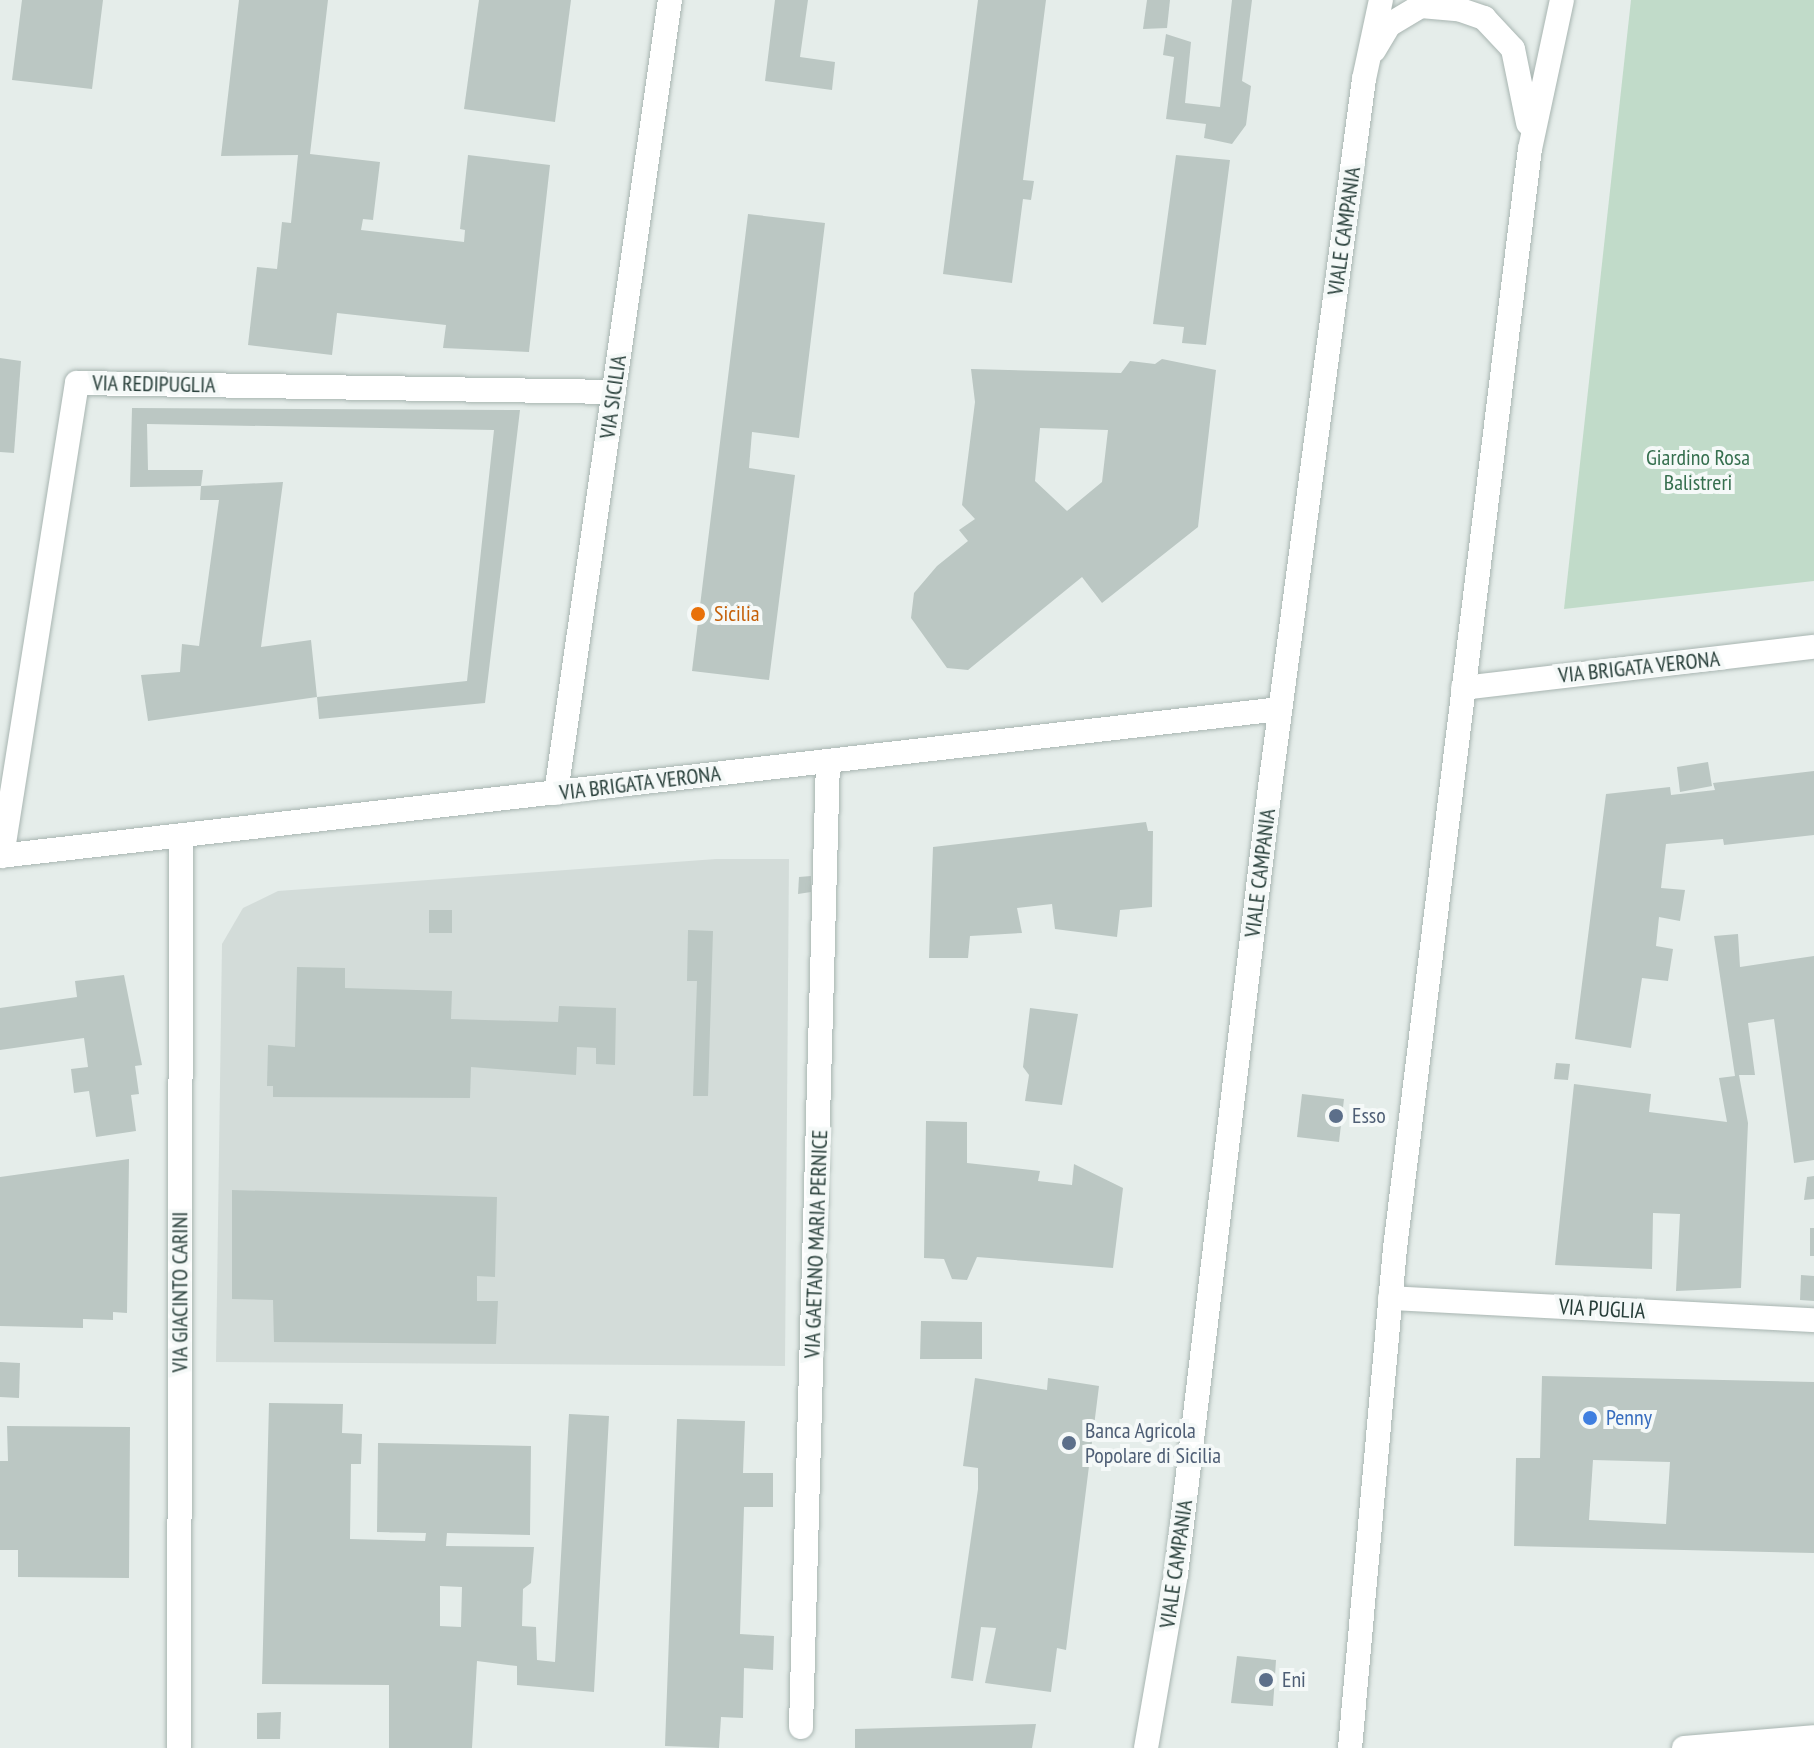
<!DOCTYPE html>
<html>
<head>
<meta charset="utf-8">
<style>
	body { margin:0 }
	#map { position:relative; width:1814px; height:1748px; overflow:hidden; background:#e5edea; font-family:"PT Sans Narrow",sans-serif }
	div>[style] { position:absolute }
	.built>* { inset:0; background:#d3dcd9 }
	.green>* { inset:0; background:#c1dbc9 }
	.building>* { inset:0; background:#bbc7c3 }
	.roads { filter:drop-shadow(0 0 2px #a8b5b1) drop-shadow(0 0 2px #a8b5b1) }
	.street>* { height:24px; margin:-12px; padding:0 12px; transform-origin:12px; border-radius:12px; background:#fff }
	.secondary>* { height:24px; margin:-12px; padding:0 12px; transform-origin:12px; border-radius:12px; background:#fff }
	.dots>* { width:22px; height:22px; translate:-50% -50%; box-sizing:border-box; border:4px solid #f5f9f8; border-radius:50% }
	span { translate:-50% -50%; white-space:nowrap; text-align:center; line-height:1.15; -webkit-text-stroke:8px #f5f9f8; paint-order:stroke }
	.street-label { font-size:22px; color:#263d38 }
	.park-label { font-size:22px; color:#356f4e }
	.food-label { font-size:22px; color:#c56008 }
	.left { translate:0 -50%; text-align:left }
	.service-label { font-size:22px; color:#4e5e75 }
	.shop-label { font-size:22px; color:#366cbe }
</style>
</head>
<body>
<div id="map">
	<div class="built">
		<i style="clip-path:polygon(716px 859px,789px 859px,785px 1366px,216px 1362px,222px 944px,243px 908px,278px 891px)"></i>
	</div>
	<div class="green">
		<i style="clip-path:polygon(1631px 0,1814px 0,1814px 581px,1564px 609px)"></i>
	</div>
	<div class="building">
		<i style="clip-path:polygon(22px 0,103px 0,92px 89px,12px 80px)"></i>
		<i style="clip-path:polygon(239px 0,328px 0,310px 154px,380px 162px,373px 220px,363px 219px,361px 230px,464px 242px,465px 230px,460px 229px,468px 155px,550px 165px,529px 352px,443px 348px,446px 325px,337px 313px,332px 355px,248px 345px,257px 267px,277px 269px,282px 222px,291px 223px,298px 155px,221px 156px)"></i>
		<i style="clip-path:polygon(479px 0,571px 0,555px 122px,464px 109px)"></i>
		<i style="clip-path:polygon(775px 0,808px 0,800px 57px,835px 62px,832px 90px,765px 81px)"></i>
		<i style="clip-path:polygon(978px 0,1046px 0,1023px 180px,1034px 181px,1031px 200px,1023px 199px,1012px 283px,943px 274px)"></i>
		<i style="clip-path:polygon(1147px 0,1170px 0,1167px 28px,1143px 29px)"></i>
		<i style="clip-path:polygon(1232px 0,1252px 0,1242px 81px,1251px 86px,1246px 125px,1232px 144px,1204px 138px,1206px 124px,1166px 119px,1174px 57px,1163px 55px,1166px 34px,1191px 42px,1185px 103px,1220px 107px)"></i>
		<i style="clip-path:polygon(1176px 155px,1230px 160px,1206px 345px,1182px 343px,1184px 327px,1153px 324px)"></i>
		<i style="clip-path:polygon(748px 214px,825px 223px,799px 438px,752px 432px,749px 468px,795px 475px,769px 680px,692px 671px)"></i>
		<i style="clip-path:polygon(0 358px,21px 361px,14px 453px,0 452px)"></i>
		<i style="clip-path:polygon(evenodd,1162px 359px,1216px 370px,1198px 527px,1102px 603px,1082px 577px,968px 670px,947px 668px,911px 618px,914px 593px,937px 566px,968px 541px,959px 530px,975px 519px,962px 505px,975px 402px,971px 369px,1121px 373px,1130px 361px,1155px 364px,1162px 359px,1040px 428px,1108px 430px,1102px 482px,1067px 511px,1035px 481px,1040px 428px)"></i>
		<i style="clip-path:polygon(132px 408px,520px 410px,485px 703px,319px 719px,317px 697px,467px 681px,494px 430px,147px 424px,148px 470px,203px 470px,201px 486px,130px 487px)"></i>
		<i style="clip-path:polygon(283px 482px,261px 647px,311px 640px,317px 697px,148px 721px,141px 675px,180px 672px,182px 644px,199px 646px,219px 500px,200px 500px,201px 486px)"></i>
		<i style="clip-path:polygon(1708px 762px,1712px 786px,1680px 792px,1677px 767px)"></i>
		<i style="clip-path:polygon(1814px 771px,1814px 835px,1724px 845px,1723px 839px,1666px 844px,1661px 888px,1685px 890px,1680px 921px,1659px 917px,1656px 946px,1673px 949px,1668px 981px,1642px 978px,1631px 1048px,1575px 1039px,1606px 794px,1670px 787px,1671px 795px,1715px 790px,1713px 783px)"></i>
		<i style="clip-path:polygon(1146px 822px,1148px 831px,1153px 831px,1152px 907px,1120px 910px,1117px 937px,1055px 929px,1052px 904px,1017px 908px,1022px 933px,970px 936px,968px 958px,929px 958px,933px 847px)"></i>
		<i style="clip-path:polygon(811px 876px,811px 892px,798px 894px,799px 877px)"></i>
		<i style="clip-path:polygon(429px 910px,452px 910px,452px 933px,429px 933px)"></i>
		<i style="clip-path:polygon(688px 930px,713px 931px,708px 1096px,693px 1096px,697px 981px,687px 981px)"></i>
		<i style="clip-path:polygon(1738px 934px,1740px 967px,1814px 956px,1814px 1160px,1794px 1163px,1774px 1019px,1748px 1023px,1755px 1075px,1739px 1075px,1748px 1123px,1741px 1288px,1676px 1291px,1680px 1214px,1653px 1213px,1652px 1269px,1555px 1265px,1574px 1084px,1651px 1094px,1649px 1112px,1727px 1122px,1719px 1078px,1735px 1076px,1714px 936px)"></i>
		<i style="clip-path:polygon(297px 967px,345px 968px,345px 988px,452px 991px,451px 1019px,558px 1022px,559px 1006px,616px 1008px,615px 1065px,596px 1064px,596px 1048px,577px 1047px,576px 1075px,471px 1067px,470px 1098px,273px 1097px,273px 1086px,267px 1086px,268px 1045px,295px 1047px)"></i>
		<i style="clip-path:polygon(124px 975px,142px 1065px,135px 1066px,139px 1094px,131px 1095px,136px 1131px,96px 1137px,89px 1091px,74px 1093px,71px 1069px,88px 1067px,84px 1038px,0 1050px,0 1008px,77px 997px,75px 981px)"></i>
		<i style="clip-path:polygon(1030px 1008px,1078px 1014px,1062px 1105px,1025px 1101px,1029px 1075px,1023px 1067px)"></i>
		<i style="clip-path:polygon(1556px 1063px,1570px 1064px,1568px 1080px,1554px 1079px)"></i>
		<i style="clip-path:polygon(1302px 1094px,1344px 1099px,1339px 1142px,1297px 1137px)"></i>
		<i style="clip-path:polygon(926px 1121px,967px 1122px,967px 1163px,1040px 1171px,1038px 1181px,1072px 1185px,1074px 1164px,1123px 1188px,1113px 1268px,977px 1257px,967px 1280px,952px 1279px,944px 1259px,924px 1258px)"></i>
		<i style="clip-path:polygon(129px 1159px,127px 1313px,113px 1312px,113px 1320px,83px 1319px,83px 1328px,0 1326px,0 1177px)"></i>
		<i style="clip-path:polygon(1814px 1176px,1814px 1199px,1804px 1200px,1807px 1177px)"></i>
		<i style="clip-path:polygon(232px 1190px,497px 1197px,495px 1277px,477px 1276px,477px 1301px,498px 1301px,496px 1344px,274px 1342px,273px 1300px,232px 1299px)"></i>
		<i style="clip-path:polygon(1810px 1228px,1814px 1228px,1814px 1256px,1810px 1256px)"></i>
		<i style="clip-path:polygon(1801px 1275px,1814px 1276px,1814px 1301px,1800px 1300px)"></i>
		<i style="clip-path:polygon(921px 1321px,982px 1322px,982px 1359px,920px 1359px)"></i>
		<i style="clip-path:polygon(0 1362px,20px 1363px,19px 1398px,0 1397px)"></i>
		<i style="clip-path:polygon(evenodd,1542px 1376px,1814px 1382px,1814px 1553px,1514px 1546px,1516px 1458px,1540px 1458px,1542px 1376px,1593px 1460px,1670px 1462px,1666px 1524px,1589px 1520px,1593px 1460px)"></i>
		<i style="clip-path:polygon(975px 1378px,1047px 1390px,1048px 1378px,1099px 1386px,1066px 1650px,1057px 1648px,1051px 1692px,985px 1683px,996px 1628px,981px 1627px,973px 1681px,951px 1678px,978px 1489px,978px 1468px,963px 1466px)"></i>
		<i style="clip-path:polygon(evenodd,269px 1403px,343px 1404px,342px 1433px,362px 1434px,361px 1464px,351px 1464px,350px 1539px,425px 1541px,426px 1533px,377px 1532px,378px 1443px,531px 1446px,530px 1535px,447px 1533px,446px 1546px,534px 1547px,531px 1583px,523px 1589px,522px 1626px,536px 1627px,537px 1660px,555px 1662px,569px 1414px,609px 1416px,594px 1692px,517px 1685px,517px 1666px,477px 1661px,472px 1748px,389px 1748px,389px 1685px,262px 1684px,269px 1403px,440px 1586px,462px 1587px,461px 1627px,440px 1626px,440px 1586px)"></i>
		<i style="clip-path:polygon(677px 1419px,745px 1421px,743px 1473px,773px 1473px,773px 1507px,744px 1507px,740px 1634px,774px 1636px,773px 1670px,744px 1668px,743px 1718px,721px 1717px,719px 1748px,665px 1746px)"></i>
		<i style="clip-path:polygon(7px 1426px,130px 1427px,129px 1578px,18px 1577px,18px 1550px,0 1550px,0 1461px,8px 1461px)"></i>
		<i style="clip-path:polygon(1237px 1656px,1276px 1660px,1273px 1706px,1231px 1703px)"></i>
		<i style="clip-path:polygon(281px 1712px,280px 1739px,257px 1739px,257px 1713px)"></i>
		<i style="clip-path:polygon(1036px 1724px,1032px 1748px,855px 1748px,855px 1729px)"></i>
	</div>
	<div class="roads">
		<div class="street">
			<i style="left:1463px;top:688px;width:353px;rotate:-6.7deg"></i>
			<i style="left:556px;top:793px;width:801px;rotate:-81.82deg"></i>
			<i style="left:0;top:856px;width:1288px;rotate:-6.55deg"></i>
			<i style="left:2px;top:856px;width:479px;rotate:-81deg"></i>
			<i style="left:77px;top:383px;width:537px;rotate:0.96deg"></i>
			<i style="left:1390px;top:1298px;width:425px;rotate:3deg"></i>
			<i style="left:801px;top:1727px;width:966px;rotate:-88.4deg"></i>
			<i style="left:179px;top:1748px;width:912px;rotate:-89.87deg"></i>
			<i style="left:1684px;top:1748px;width:130px;rotate:-4.8deg"></i>
		</div>
		<div class="secondary">
			<i style="left:1374px;top:50px;width:29px;rotate:-59deg"></i>
			<i style="left:1389px;top:25px;width:37px;rotate:-31deg"></i>
			<i style="left:1421px;top:6px;width:37px;rotate:5deg"></i>
			<i style="left:1458px;top:9px;width:28px;rotate:19deg"></i>
			<i style="left:1484px;top:18px;width:42px;rotate:46.9deg"></i>
			<i style="left:1513px;top:49px;width:76px;rotate:78.5deg"></i>
			<i style="left:1146px;top:1748px;width:177px;rotate:-80.2deg"></i>
			<i style="left:1176px;top:1574px;width:793px;rotate:-83.19deg"></i>
			<i style="left:1270px;top:787px;width:714px;rotate:-82.44deg"></i>
			<i style="left:1364px;top:79px;width:81px;rotate:-77.9deg"></i>
			<i style="left:1350px;top:1748px;width:502px;rotate:-84.86deg"></i>
			<i style="left:1395px;top:1248px;width:1107px;rotate:-83deg"></i>
			<i style="left:1530px;top:149px;width:152px;rotate:-77.9deg"></i>
		</div>
	</div>
	<div class="dots">
		<i style="left:698px;top:614px;background:#e8710a"></i>
		<i style="left:1336px;top:1116px;background:#5c6f8a"></i>
		<i style="left:1590px;top:1418px;background:#3f7fe0"></i>
		<i style="left:1069px;top:1443px;background:#5c6f8a"></i>
		<i style="left:1266px;top:1680px;background:#5c6f8a"></i>
	</div>
	<div class="street-label">
		<span style="left:1344px;top:231px;rotate:-82deg">VIALE CAMPANIA</span>
		<span style="left:154px;top:384px;rotate:1deg">VIA REDIPUGLIA</span>
		<span style="left:613px;top:397px;rotate:-82deg">VIA SICILIA</span>
		<span style="left:1639px;top:667px;rotate:-6deg">VIA BRIGATA VERONA</span>
		<span style="left:640px;top:783px;rotate:-7deg">VIA BRIGATA VERONA</span>
		<span style="left:1260px;top:873px;rotate:-83deg">VIALE CAMPANIA</span>
		<span style="left:816px;top:1244px;rotate:-88deg">VIA GAETANO MARIA PERNICE</span>
		<span style="left:180px;top:1292px;rotate:-90deg">VIA GIACINTO CARINI</span>
		<span style="left:1602px;top:1309px;rotate:3deg">VIA PUGLIA</span>
		<span style="left:1176px;top:1564px;rotate:-82deg">VIALE CAMPANIA</span>
	</div>
	<div class="park-label">
		<span style="left:1698px;top:470px">Giardino Rosa<br>Balistreri</span>
	</div>
	<div class="food-label">
		<span class="left" style="left:714px;top:614px">Sicilia</span>
	</div>
	<div class="service-label">
		<span class="left" style="left:1352px;top:1116px">Esso</span>
		<span class="left" style="left:1085px;top:1443px">Banca Agricola<br>Popolare di Sicilia</span>
		<span class="left" style="left:1282px;top:1680px">Eni</span>
	</div>
	<div class="shop-label">
		<span class="left" style="left:1606px;top:1418px">Penny</span>
	</div>
</div>
</body>
</html>
